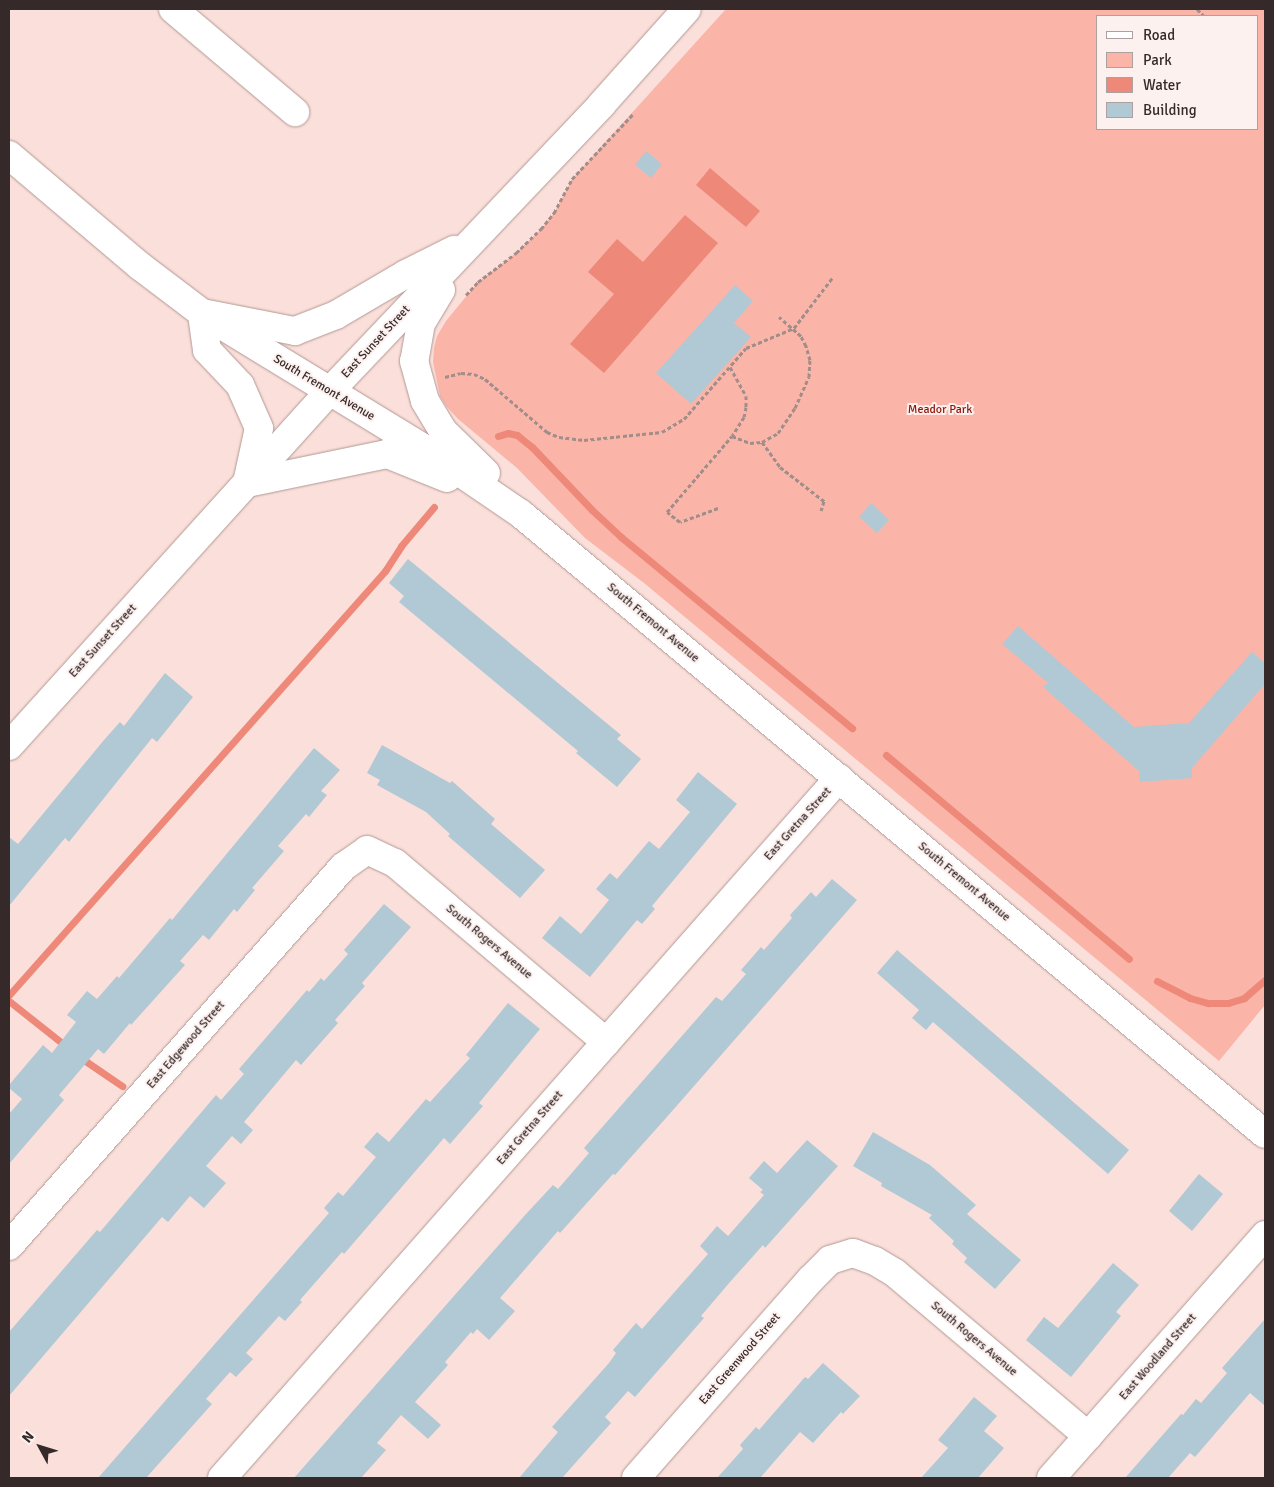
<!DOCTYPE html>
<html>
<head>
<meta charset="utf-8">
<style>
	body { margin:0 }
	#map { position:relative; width:1274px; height:1487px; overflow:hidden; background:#fbdfda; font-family:Signika,sans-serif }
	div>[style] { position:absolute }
	.green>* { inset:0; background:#fab4a8 }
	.water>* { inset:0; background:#ee8878 }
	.stream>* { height:7px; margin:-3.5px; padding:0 3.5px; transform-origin:3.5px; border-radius:3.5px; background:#ee8878 }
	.building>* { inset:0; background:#b1c9d5 }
	.path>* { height:3px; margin-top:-1.5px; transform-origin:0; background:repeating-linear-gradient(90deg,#a18d89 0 4px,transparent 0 6.5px) }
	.roads { filter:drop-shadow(0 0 1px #b19893) drop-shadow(0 0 1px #b19893) }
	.minor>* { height:28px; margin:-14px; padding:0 14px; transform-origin:14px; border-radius:14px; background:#fff }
	.secondary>* { height:28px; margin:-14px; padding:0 14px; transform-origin:14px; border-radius:14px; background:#fff }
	span { translate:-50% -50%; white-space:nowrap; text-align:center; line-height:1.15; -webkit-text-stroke:4px #fcf1ef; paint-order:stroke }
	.street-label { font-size:12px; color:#352a29 }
	.park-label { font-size:12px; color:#8f160b }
	.frame { position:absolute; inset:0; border:10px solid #352a29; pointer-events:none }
	.legend { position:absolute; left:1096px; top:15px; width:162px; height:115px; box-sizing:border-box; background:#fcf1ef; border:1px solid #aca1a0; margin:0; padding:6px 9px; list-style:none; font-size:15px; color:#352a29 }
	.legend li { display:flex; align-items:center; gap:10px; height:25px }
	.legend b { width:25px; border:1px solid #aca1a0 }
	.north { position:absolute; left:15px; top:1422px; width:50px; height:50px; -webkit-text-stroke:4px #fcf1ef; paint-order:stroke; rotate:309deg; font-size:14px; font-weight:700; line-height:20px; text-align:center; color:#352a29 }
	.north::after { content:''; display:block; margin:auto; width:18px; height:22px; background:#352a29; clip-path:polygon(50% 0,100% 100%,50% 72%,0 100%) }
</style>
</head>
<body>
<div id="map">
	<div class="green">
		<i style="clip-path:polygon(evenodd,726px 9px,1265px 9px,1265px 1005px,1219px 1061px,644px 583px,585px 538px,517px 468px,458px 419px,447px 407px,440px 396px,433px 362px,434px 348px,437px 336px,446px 321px,478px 282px,516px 253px,541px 229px,554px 213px,572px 179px,726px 9px,1098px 16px,1258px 16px,1258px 129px,1098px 129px,1098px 16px)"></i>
	</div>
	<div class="water">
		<i style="clip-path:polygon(710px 168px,760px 211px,746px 227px,696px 185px)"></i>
		<i style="clip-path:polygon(685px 215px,718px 243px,604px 373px,570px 344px,614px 294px,588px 272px,617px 239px,643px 262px)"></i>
	</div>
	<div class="stream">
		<i style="left:498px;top:436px;width:10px;rotate:-17deg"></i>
		<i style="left:508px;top:433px;width:9px;rotate:13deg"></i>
		<i style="left:517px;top:435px;width:19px;rotate:39deg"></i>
		<i style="left:532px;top:447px;width:87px;rotate:46.4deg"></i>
		<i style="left:592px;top:510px;width:40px;rotate:43deg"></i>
		<i style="left:621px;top:537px;width:300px;rotate:39.6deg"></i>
		<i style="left:886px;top:755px;width:317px;rotate:40deg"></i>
		<i style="left:1157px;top:981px;width:37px;rotate:27deg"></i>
		<i style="left:1190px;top:998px;width:19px;rotate:16deg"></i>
		<i style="left:1208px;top:1003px;width:20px"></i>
		<i style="left:1228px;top:1003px;width:17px;rotate:-17deg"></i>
		<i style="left:1244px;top:998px;width:28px;rotate:-41deg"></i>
		<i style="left:9px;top:995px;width:567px;rotate:-48.43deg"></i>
		<i style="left:385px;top:571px;width:30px;rotate:-57deg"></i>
		<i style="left:401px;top:546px;width:51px;rotate:-49.8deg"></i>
		<i style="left:9px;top:1001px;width:74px;rotate:38.4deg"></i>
		<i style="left:81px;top:1058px;width:50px;rotate:34.3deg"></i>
	</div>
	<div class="building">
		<i style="clip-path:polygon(646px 151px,662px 164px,651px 178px,635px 165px)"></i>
		<i style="clip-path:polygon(735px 285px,753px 301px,734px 323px,751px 337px,691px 404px,656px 373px)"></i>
		<i style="clip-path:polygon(871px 503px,889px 520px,877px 533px,859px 517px)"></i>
		<i style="clip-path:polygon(408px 559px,621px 735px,617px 739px,641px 759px,617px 787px,576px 753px,578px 751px,399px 602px,404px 596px,389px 583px)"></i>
		<i style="clip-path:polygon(1018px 626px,1134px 727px,1189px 723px,1252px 652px,1265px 663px,1265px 684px,1192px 768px,1192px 778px,1140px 782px,1139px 771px,1043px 687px,1048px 683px,1002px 644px)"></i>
		<i style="clip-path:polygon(165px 673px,193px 697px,157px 742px,152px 738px,69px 842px,65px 838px,9px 906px,9px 837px,18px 844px,104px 740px,120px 722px,124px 726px)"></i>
		<i style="clip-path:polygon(382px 745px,450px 783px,452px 781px,495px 819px,491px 824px,545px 870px,520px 898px,448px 836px,450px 834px,426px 812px,377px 785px,380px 780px,367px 773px)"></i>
		<i style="clip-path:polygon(314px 748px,340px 770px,321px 791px,327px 795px,309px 817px,306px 814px,278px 846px,284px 851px,252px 888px,255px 890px,237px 912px,234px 909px,209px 940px,203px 935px,180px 961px,185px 965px,131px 1025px,130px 1023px,104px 1054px,98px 1049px,59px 1095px,64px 1100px,9px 1164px,9px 1114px,22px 1099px,9px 1088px,9px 1085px,43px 1045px,52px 1053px,76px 1022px,67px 1015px,87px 991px,97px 999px,117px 976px,119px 978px,170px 918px,172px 920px)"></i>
		<i style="clip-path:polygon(698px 772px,737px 804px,652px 906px,655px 909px,642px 924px,637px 920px,590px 977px,542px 938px,560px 916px,581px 934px,609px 900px,596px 889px,610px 873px,617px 879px,649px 841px,659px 849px,690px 812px,676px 800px)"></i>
		<i style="clip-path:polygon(832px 879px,857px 900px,666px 1118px,615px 1175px,613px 1174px,560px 1233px,558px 1231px,500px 1298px,515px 1311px,489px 1340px,477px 1329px,473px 1334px,471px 1332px,445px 1362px,448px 1365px,415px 1402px,441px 1425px,428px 1439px,401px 1415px,377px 1443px,386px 1450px,361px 1478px,294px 1478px,526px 1214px,553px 1185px,558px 1189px,589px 1153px,584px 1148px,716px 997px,722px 1001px,746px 974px,741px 970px,761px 947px,764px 950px,792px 918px,790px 915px,811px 892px,816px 897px)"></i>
		<i style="clip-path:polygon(384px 904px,411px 927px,362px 983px,365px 986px,335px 1020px,338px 1023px,301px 1065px,296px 1060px,244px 1122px,253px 1130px,241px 1144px,232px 1136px,206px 1166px,226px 1183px,204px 1208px,190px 1196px,168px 1222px,162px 1217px,9px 1396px,9px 1332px,97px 1230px,100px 1232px,216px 1095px,221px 1100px,244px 1074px,239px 1069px,307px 990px,309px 992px,321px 978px,324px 981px,348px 954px,344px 950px)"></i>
		<i style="clip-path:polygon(897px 950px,1129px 1150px,1108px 1174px,933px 1022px,926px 1030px,912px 1018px,919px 1010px,877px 973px)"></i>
		<i style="clip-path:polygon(508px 1003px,540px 1029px,479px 1103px,483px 1106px,450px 1144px,444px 1138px,344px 1254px,342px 1252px,300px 1300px,302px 1302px,285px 1321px,279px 1316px,246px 1353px,253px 1359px,236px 1377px,230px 1372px,206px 1399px,212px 1404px,146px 1478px,98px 1478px,329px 1213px,324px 1208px,338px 1192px,343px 1196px,376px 1157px,364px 1147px,377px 1132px,389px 1142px,426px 1099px,430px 1102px,470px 1058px,466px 1055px)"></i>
		<i style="clip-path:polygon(873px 1132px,930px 1165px,976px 1205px,967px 1214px,1021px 1260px,995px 1289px,964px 1262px,967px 1258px,952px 1244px,954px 1241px,929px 1218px,932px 1215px,881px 1186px,882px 1183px,853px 1166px)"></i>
		<i style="clip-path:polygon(807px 1140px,838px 1166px,765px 1248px,763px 1245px,730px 1282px,701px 1316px,704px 1318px,635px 1397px,628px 1391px,605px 1417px,611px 1423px,562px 1478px,519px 1478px,558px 1432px,552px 1427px,609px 1363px,616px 1353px,613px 1350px,636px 1323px,642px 1329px,708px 1254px,700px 1246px,717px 1226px,728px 1236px,764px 1195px,760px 1192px,763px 1190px,749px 1178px,764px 1161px,777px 1173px)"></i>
		<i style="clip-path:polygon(1199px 1174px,1223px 1194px,1192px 1231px,1169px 1211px)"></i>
		<i style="clip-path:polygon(1113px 1263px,1139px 1285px,1116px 1312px,1121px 1316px,1071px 1377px,1026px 1340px,1044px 1317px,1058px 1328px)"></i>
		<i style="clip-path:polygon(1265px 1319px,1265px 1406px,1250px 1393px,1195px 1457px,1190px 1453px,1168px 1478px,1125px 1478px,1181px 1414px,1183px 1415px,1196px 1399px,1201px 1403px,1227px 1373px,1222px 1368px)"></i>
		<i style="clip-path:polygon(823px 1363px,860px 1396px,843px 1414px,841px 1412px,813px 1443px,800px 1432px,760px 1478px,717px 1478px,743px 1449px,740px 1445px,756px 1427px,759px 1430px,805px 1377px,808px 1379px)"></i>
		<i style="clip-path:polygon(974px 1397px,997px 1416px,984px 1431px,1004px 1448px,978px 1478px,921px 1478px,948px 1448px,938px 1440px)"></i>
	</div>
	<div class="path">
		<i style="left:1197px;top:9px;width:10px;rotate:45deg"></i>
		<i style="left:466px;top:295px;width:18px;rotate:-47deg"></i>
		<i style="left:478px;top:282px;width:48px;rotate:-37.3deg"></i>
		<i style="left:516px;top:253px;width:35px;rotate:-44deg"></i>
		<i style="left:541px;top:229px;width:21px;rotate:-51deg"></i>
		<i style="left:554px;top:213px;width:38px;rotate:-62deg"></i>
		<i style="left:572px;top:179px;width:89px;rotate:-46.8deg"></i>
		<i style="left:730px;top:367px;width:33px;rotate:61deg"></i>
		<i style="left:746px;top:396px;width:11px;rotate:90deg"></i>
		<i style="left:746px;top:407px;width:10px;rotate:101deg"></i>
		<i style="left:744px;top:417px;width:22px;rotate:122deg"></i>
		<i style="left:445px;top:377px;width:16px;rotate:-14deg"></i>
		<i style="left:461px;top:373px;width:13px;rotate:4deg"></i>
		<i style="left:474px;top:374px;width:12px;rotate:24deg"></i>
		<i style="left:485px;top:379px;width:82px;rotate:40.5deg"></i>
		<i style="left:547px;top:432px;width:13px;rotate:23deg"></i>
		<i style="left:559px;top:437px;width:25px;rotate:7deg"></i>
		<i style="left:584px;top:440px;width:78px;rotate:-5.9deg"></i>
		<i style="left:662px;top:432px;width:26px;rotate:-31deg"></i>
		<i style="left:684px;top:419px;width:94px;rotate:-48.9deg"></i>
		<i style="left:746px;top:348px;width:52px;rotate:-22.6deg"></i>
		<i style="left:794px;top:328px;width:64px;rotate:-52.6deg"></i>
		<i style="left:762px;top:442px;width:31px;rotate:54deg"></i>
		<i style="left:780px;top:467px;width:56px;rotate:37.7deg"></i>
		<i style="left:824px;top:501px;width:10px;rotate:107deg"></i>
		<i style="left:718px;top:508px;width:40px;rotate:159.8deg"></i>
		<i style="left:680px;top:522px;width:16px;rotate:-142deg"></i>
		<i style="left:667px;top:512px;width:100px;rotate:-49.5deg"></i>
		<i style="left:732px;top:436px;width:19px;rotate:21deg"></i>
		<i style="left:750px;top:443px;width:12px;rotate:-5deg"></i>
		<i style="left:762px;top:442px;width:18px;rotate:-29deg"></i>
		<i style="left:778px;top:433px;width:30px;rotate:-56deg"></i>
		<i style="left:795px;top:408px;width:34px;rotate:-66deg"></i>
		<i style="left:809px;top:377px;width:17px;rotate:-87deg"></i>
		<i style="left:810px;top:360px;width:15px;rotate:-106deg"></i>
		<i style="left:806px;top:346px;width:11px;rotate:-117deg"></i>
		<i style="left:801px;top:336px;width:29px;rotate:-139deg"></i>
	</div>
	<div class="roads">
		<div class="minor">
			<i style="left:173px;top:9px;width:160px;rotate:40.2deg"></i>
			<i style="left:9px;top:1246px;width:505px;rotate:-48.61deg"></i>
			<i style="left:343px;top:867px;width:29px;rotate:-35deg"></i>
			<i style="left:367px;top:850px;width:31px;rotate:25deg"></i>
			<i style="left:395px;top:863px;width:277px;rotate:40.3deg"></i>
			<i style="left:222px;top:1478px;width:933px;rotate:-48.61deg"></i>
			<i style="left:636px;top:1478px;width:265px;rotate:-48.7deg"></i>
			<i style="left:811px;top:1279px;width:27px;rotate:-45deg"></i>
			<i style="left:830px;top:1260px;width:24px;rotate:-17deg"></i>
			<i style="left:853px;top:1253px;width:23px;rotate:20deg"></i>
			<i style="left:875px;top:1261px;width:23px;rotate:31deg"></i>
			<i style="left:895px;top:1273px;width:253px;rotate:40.2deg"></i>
			<i style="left:1051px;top:1478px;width:324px;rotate:-48.6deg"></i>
		</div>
		<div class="secondary">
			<i style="left:9px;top:155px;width:172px;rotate:40.3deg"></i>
			<i style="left:140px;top:266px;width:78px;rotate:37.2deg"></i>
			<i style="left:202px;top:313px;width:274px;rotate:31.4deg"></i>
			<i style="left:436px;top:456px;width:103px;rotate:34.3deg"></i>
			<i style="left:521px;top:514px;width:968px;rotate:39.81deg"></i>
			<i style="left:441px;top:290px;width:39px;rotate:121deg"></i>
			<i style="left:421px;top:323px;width:39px;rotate:100deg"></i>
			<i style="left:414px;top:361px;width:41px;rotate:74.6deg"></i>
			<i style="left:425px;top:401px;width:35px;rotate:59deg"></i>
			<i style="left:443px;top:431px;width:60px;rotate:44.3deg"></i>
			<i style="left:447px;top:478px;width:65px;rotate:-158.2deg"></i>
			<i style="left:387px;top:454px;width:143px;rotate:168.3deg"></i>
			<i style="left:247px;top:483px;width:56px;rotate:-77.7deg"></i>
			<i style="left:259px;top:428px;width:47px;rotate:-113.8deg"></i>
			<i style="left:240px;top:385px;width:48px;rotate:-133.3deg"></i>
			<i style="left:207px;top:350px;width:37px;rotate:-98deg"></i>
			<i style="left:202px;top:313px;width:95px;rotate:11deg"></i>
			<i style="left:295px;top:331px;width:44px;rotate:-21.3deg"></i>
			<i style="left:336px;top:315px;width:81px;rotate:-30.4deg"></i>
			<i style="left:406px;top:274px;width:54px;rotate:-26.6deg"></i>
			<i style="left:9px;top:746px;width:479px;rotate:-47.9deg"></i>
			<i style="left:330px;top:391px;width:395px;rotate:-46.5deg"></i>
			<i style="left:602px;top:104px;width:127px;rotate:-48.2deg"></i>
		</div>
	</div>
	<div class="street-label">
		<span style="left:376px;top:342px;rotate:-47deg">East Sunset Street</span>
		<span style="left:324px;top:388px;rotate:31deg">South Fremont Avenue</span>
		<span style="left:653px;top:623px;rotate:40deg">South Fremont Avenue</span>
		<span style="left:103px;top:641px;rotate:-48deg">East Sunset Street</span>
		<span style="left:798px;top:824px;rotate:-48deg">East Gretna Street</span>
		<span style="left:964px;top:882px;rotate:40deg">South Fremont Avenue</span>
		<span style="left:489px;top:942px;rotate:40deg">South Rogers Avenue</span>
		<span style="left:186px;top:1045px;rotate:-49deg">East Edgewood Street</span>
		<span style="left:530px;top:1128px;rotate:-49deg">East Gretna Street</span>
		<span style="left:974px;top:1339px;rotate:40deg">South Rogers Avenue</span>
		<span style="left:1158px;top:1357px;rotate:-49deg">East Woodland Street</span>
		<span style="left:740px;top:1359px;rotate:-49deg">East Greenwood Street</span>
	</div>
	<div class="park-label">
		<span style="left:940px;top:410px">Meador Park</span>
	</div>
	<div class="frame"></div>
	<ul class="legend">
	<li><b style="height:6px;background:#fff"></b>Road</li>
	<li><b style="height:14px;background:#fab4a8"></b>Park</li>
	<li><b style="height:14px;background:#ee8878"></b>Water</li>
	<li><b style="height:14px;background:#b1c9d5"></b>Building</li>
	</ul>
	<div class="north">N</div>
</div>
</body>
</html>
